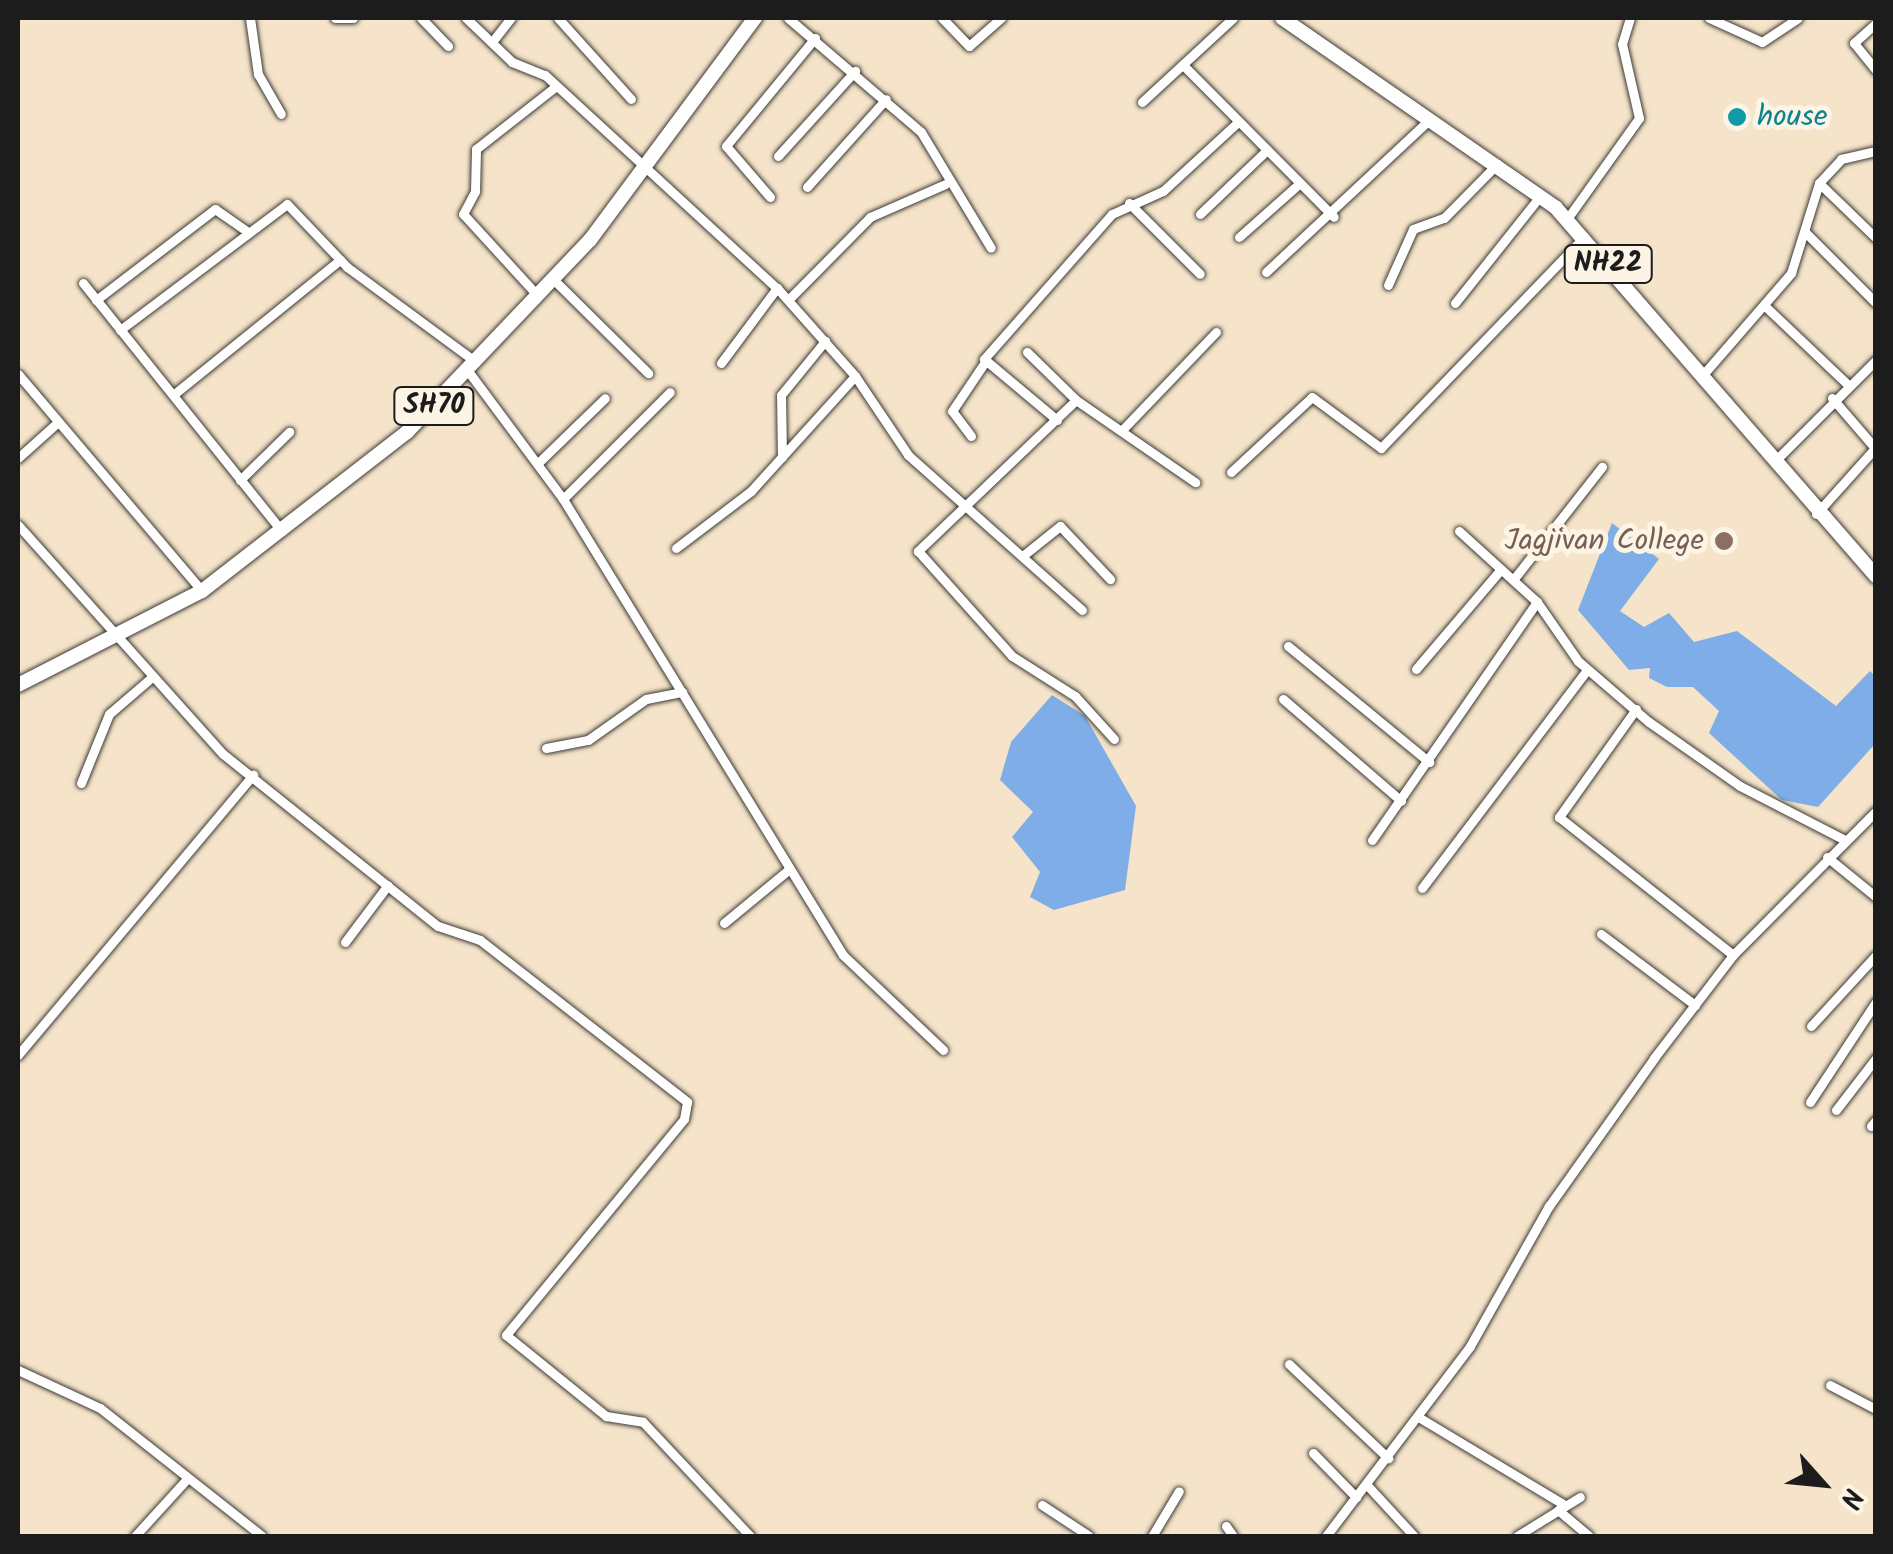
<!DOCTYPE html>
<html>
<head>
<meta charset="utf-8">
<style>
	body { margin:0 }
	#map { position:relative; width:1893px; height:1554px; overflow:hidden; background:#f5e4c9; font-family:Kalam,sans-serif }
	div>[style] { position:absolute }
	.water>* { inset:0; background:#7eade8 }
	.roads { filter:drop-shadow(0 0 2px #3d3a36) drop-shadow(0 0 2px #3d3a36) }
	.minor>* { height:9px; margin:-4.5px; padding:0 4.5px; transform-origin:4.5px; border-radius:4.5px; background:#fff }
	.primary>* { height:14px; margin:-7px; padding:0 7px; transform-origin:7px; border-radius:7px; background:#fff }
	.dots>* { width:28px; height:28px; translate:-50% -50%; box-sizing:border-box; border:5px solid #fcf5e5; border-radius:50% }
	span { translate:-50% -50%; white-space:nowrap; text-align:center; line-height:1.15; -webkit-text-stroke:10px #fcf5e5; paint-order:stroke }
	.shield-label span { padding:2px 8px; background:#fcf5e5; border:2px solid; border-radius:8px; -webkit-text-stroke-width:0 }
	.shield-label { font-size:28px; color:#1c1c1c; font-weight:700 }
	.culture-label { font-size:30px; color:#0d838f }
	.left { translate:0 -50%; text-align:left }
	.education-label { font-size:30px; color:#785e54 }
	.right { translate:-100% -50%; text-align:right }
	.frame { position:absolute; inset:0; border:20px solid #1c1c1c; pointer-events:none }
	.north { position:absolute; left:1773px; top:1434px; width:100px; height:100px; -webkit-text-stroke:8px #fcf5e5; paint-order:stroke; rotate:117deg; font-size:28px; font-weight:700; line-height:40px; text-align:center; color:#1c1c1c }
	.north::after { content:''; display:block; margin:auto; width:35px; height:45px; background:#1c1c1c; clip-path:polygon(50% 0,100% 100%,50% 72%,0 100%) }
</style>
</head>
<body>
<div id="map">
	<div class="water">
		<i style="clip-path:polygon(1612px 523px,1659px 559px,1620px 611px,1644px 627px,1669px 613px,1694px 642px,1737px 631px,1836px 706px,1870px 671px,1875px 676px,1875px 744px,1818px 807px,1782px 800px,1709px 733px,1719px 711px,1693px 687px,1667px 687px,1649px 678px,1650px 668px,1629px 670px,1578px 610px)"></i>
		<i style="clip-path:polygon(1052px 695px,1085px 716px,1136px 806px,1125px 890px,1054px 910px,1030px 897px,1040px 872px,1012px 837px,1033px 812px,1000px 780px,1011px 742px)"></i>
	</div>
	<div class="roads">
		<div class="minor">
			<i style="left:250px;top:18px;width:57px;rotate:81.9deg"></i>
			<i style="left:258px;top:74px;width:46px;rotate:60.1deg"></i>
			<i style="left:335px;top:18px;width:18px"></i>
			<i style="left:421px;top:18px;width:39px;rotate:46deg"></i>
			<i style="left:466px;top:18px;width:64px;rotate:43.7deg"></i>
			<i style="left:512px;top:62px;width:35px;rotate:22deg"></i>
			<i style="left:545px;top:75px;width:315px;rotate:42.6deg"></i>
			<i style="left:777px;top:288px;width:118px;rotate:48.4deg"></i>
			<i style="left:855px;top:376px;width:95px;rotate:56.1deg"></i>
			<i style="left:908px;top:455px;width:233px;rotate:41.7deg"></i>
			<i style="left:558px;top:18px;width:109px;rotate:48deg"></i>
			<i style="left:788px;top:18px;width:175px;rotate:40.6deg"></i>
			<i style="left:921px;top:132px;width:135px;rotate:58.9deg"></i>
			<i style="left:942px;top:18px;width:39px;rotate:46deg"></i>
			<i style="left:969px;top:46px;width:43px;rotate:-41.2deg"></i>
			<i style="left:1709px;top:18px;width:58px;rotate:24.4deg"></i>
			<i style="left:1762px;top:42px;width:43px;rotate:-33.7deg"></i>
			<i style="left:1876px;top:23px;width:30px;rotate:138deg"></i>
			<i style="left:1854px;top:43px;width:35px;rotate:51deg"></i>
			<i style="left:492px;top:42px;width:31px;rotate:-52deg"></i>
			<i style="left:1185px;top:67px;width:211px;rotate:45.2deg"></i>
			<i style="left:1142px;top:102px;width:124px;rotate:-42.7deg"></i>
			<i style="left:778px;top:156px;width:115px;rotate:-47.8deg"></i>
			<i style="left:1819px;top:183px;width:79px;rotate:44deg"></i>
			<i style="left:807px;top:187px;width:118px;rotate:-48.1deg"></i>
			<i style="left:770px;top:197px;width:67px;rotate:-130.8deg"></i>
			<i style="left:726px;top:146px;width:140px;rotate:-50.5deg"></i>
			<i style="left:1129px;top:203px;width:100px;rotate:45deg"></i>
			<i style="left:1200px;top:214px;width:93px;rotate:-43.7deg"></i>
			<i style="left:1567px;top:219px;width:124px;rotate:-54.5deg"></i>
			<i style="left:1639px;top:118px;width:76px;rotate:-102.9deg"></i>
			<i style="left:1622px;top:44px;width:27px;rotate:-73deg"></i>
			<i style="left:1805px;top:232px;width:100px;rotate:45deg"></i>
			<i style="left:1239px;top:237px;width:80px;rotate:-41.5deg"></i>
			<i style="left:1266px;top:272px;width:223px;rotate:-43deg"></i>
			<i style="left:553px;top:279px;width:134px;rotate:44.7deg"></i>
			<i style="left:83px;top:283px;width:318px;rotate:51.3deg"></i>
			<i style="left:1388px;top:285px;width:61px;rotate:-65.9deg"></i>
			<i style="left:1413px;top:229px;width:33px;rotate:-20deg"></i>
			<i style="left:1444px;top:218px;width:76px;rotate:-45.5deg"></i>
			<i style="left:538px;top:296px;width:111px;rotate:-132.4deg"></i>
			<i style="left:463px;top:214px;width:26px;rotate:-62deg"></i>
			<i style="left:475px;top:191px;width:42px;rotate:-88.6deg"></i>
			<i style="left:476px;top:149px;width:100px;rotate:-38.1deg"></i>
			<i style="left:96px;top:300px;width:150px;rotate:-37.4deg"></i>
			<i style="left:215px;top:209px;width:40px;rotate:34.9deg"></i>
			<i style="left:788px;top:300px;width:117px;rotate:-45.3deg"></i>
			<i style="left:870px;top:217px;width:82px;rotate:-23.7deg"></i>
			<i style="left:1455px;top:303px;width:138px;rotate:-51.5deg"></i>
			<i style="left:1767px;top:308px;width:109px;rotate:43.5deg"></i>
			<i style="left:120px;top:330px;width:209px;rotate:-37deg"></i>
			<i style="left:287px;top:204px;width:87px;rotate:46.4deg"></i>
			<i style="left:347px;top:267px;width:160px;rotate:36.4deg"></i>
			<i style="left:1027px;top:352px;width:69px;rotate:44.4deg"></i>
			<i style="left:1076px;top:400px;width:145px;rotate:34.6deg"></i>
			<i style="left:721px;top:363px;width:94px;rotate:-53.3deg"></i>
			<i style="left:468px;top:371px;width:159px;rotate:53.4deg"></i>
			<i style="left:563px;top:499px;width:535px;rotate:58.45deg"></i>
			<i style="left:843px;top:955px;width:138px;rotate:43.5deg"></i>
			<i style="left:18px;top:374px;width:285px;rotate:49.7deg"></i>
			<i style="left:1701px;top:377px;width:138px;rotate:-49.1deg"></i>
			<i style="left:1791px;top:273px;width:94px;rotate:-72.7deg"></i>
			<i style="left:1819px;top:183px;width:33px;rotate:-47deg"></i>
			<i style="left:1841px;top:159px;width:36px;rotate:-13deg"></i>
			<i style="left:173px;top:395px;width:215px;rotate:-39deg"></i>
			<i style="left:1076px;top:400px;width:219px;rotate:136.3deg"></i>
			<i style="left:918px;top:551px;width:141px;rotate:48.2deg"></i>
			<i style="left:1012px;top:656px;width:75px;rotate:32.4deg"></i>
			<i style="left:1075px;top:696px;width:58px;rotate:47.8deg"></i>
			<i style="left:1057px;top:420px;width:95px;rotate:-140.1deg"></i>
			<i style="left:984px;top:359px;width:193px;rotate:-48.6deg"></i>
			<i style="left:1112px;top:214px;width:56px;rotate:-24.3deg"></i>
			<i style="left:1163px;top:191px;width:100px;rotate:-42.6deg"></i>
			<i style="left:1124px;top:428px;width:133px;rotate:-46.2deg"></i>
			<i style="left:971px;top:436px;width:31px;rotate:-127deg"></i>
			<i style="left:952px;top:411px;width:59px;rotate:-56deg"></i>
			<i style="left:782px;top:457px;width:62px;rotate:-90.9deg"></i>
			<i style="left:781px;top:395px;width:70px;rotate:-50.8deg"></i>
			<i style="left:18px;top:458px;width:54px;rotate:-42deg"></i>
			<i style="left:1775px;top:461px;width:143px;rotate:-45deg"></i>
			<i style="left:538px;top:463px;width:93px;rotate:-44.1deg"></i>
			<i style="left:1231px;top:472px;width:110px;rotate:-42.8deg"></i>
			<i style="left:1312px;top:397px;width:86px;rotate:36.5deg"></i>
			<i style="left:1381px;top:448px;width:293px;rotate:-46.1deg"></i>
			<i style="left:240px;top:480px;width:69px;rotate:-44.4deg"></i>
			<i style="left:563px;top:499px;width:151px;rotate:-45deg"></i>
			<i style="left:1816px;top:514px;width:89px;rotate:-48.2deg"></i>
			<i style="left:1875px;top:448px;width:66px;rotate:-130.7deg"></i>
			<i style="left:18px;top:525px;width:307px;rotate:48.2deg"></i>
			<i style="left:223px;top:754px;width:275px;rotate:38.7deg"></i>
			<i style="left:438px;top:926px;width:44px;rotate:18.4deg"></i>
			<i style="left:480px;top:940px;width:263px;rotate:38deg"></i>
			<i style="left:687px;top:1102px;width:17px;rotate:100deg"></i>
			<i style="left:684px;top:1119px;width:280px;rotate:129.5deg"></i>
			<i style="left:506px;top:1335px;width:129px;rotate:39deg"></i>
			<i style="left:606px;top:1416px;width:37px;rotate:9deg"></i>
			<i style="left:643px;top:1422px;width:156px;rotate:46.8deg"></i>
			<i style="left:1459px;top:531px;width:105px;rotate:42.3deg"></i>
			<i style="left:1537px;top:602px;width:72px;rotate:55.2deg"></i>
			<i style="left:1578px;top:661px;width:94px;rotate:40.7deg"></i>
			<i style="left:1649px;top:722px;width:111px;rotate:35.1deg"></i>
			<i style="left:1740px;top:786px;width:118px;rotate:27.2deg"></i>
			<i style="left:676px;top:548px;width:94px;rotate:-37.2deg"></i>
			<i style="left:751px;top:491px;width:155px;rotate:-47.9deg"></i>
			<i style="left:1025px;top:554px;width:45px;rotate:-38.7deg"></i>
			<i style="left:1060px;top:526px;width:73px;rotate:46.7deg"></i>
			<i style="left:1513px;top:580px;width:144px;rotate:-51.8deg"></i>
			<i style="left:1288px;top:646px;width:183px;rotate:39.4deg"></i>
			<i style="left:1416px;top:669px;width:131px;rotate:-49.6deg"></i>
			<i style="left:1283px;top:699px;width:156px;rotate:40.8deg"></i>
			<i style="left:1636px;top:709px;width:133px;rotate:125.5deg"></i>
			<i style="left:1559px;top:817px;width:222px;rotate:38.4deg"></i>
			<i style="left:546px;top:748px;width:43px;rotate:-10.8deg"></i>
			<i style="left:588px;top:740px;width:71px;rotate:-35.3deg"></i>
			<i style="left:646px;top:699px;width:37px;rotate:-11deg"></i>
			<i style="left:81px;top:783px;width:74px;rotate:-67.9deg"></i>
			<i style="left:109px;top:714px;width:57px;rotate:-40.7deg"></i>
			<i style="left:1372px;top:840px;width:290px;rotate:-55.3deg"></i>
			<i style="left:1827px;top:857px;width:63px;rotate:39.2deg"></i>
			<i style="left:1422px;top:888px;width:273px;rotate:-52.9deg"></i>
			<i style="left:724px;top:923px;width:82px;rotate:-39.5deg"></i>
			<i style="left:1601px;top:934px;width:118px;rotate:37.1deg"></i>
			<i style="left:345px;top:942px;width:71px;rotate:-53deg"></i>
			<i style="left:1811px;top:1026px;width:96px;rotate:-47.5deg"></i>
			<i style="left:18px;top:1055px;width:366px;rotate:-50deg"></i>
			<i style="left:1810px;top:1102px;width:120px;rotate:-56.6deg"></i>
			<i style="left:1836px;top:1110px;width:66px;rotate:-52.4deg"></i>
			<i style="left:1871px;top:1126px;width:8px;rotate:-50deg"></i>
			<i style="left:1289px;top:1364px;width:137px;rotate:43.5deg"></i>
			<i style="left:18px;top:1370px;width:90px;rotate:24.9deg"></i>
			<i style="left:100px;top:1408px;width:206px;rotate:38.3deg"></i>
			<i style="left:1830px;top:1385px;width:52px;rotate:27.6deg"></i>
			<i style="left:1420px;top:1418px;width:169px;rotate:31deg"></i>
			<i style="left:1313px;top:1453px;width:62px;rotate:45.7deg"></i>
			<i style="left:1366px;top:1484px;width:71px;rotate:47.3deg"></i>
			<i style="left:1042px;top:1505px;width:56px;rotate:33.4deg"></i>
			<i style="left:1558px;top:1510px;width:40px;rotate:40deg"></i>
			<i style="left:1226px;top:1526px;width:12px;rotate:55deg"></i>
			<i style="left:135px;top:1536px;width:74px;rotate:-47.7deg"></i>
			<i style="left:1152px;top:1536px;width:52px;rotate:-59deg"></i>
			<i style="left:1326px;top:1536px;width:238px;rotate:-52.8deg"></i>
			<i style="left:1470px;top:1346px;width:161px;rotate:-60.6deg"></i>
			<i style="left:1549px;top:1206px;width:181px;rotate:-54.6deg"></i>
			<i style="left:1654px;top:1058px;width:130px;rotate:-52.5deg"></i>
			<i style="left:1733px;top:955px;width:203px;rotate:-45.2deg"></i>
			<i style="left:1517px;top:1536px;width:74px;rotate:-31.8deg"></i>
		</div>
		<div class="primary">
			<i style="left:1282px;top:18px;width:333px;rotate:34.7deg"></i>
			<i style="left:1556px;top:208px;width:488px;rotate:49deg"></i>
			<i style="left:18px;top:685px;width:207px;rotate:-27.1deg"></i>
			<i style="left:202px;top:591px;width:259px;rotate:-37.8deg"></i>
			<i style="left:407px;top:432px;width:265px;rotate:-46.4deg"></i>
			<i style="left:590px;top:240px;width:277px;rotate:-53.4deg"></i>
		</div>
	</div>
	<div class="dots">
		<i style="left:1737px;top:117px;background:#0f9aa8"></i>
		<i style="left:1724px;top:541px;background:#8d6e63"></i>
	</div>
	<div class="shield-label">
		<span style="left:1608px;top:264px">NH22</span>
		<span style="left:434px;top:406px">SH70</span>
	</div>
	<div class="culture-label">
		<span class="left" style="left:1757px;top:117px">house</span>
	</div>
	<div class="education-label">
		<span class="right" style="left:1704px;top:541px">Jagjivan College</span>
	</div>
	<div class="frame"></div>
	<div class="north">N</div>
</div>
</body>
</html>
